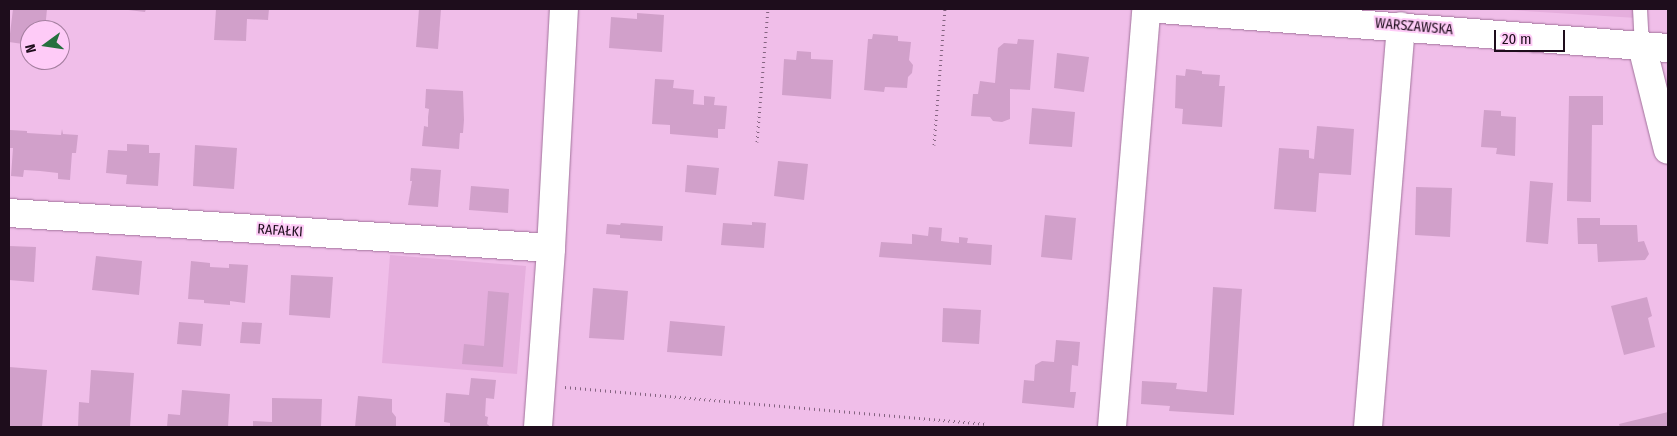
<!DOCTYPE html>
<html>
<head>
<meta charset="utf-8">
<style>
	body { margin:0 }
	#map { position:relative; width:1677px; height:436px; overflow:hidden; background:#f0bee9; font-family:"Fira Sans Condensed",sans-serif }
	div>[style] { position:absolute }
	.built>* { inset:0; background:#e5aedd }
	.building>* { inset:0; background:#d1a0ca }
	.path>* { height:3px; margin-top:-1.5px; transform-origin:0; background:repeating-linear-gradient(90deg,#856481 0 1px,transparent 0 5px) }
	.roads { filter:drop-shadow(0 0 1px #a1739b) drop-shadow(0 0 1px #a1739b) }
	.service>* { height:14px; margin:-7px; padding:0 7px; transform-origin:7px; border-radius:7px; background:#fff }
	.minor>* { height:28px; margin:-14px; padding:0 14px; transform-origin:14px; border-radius:14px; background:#fff }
	.tertiary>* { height:28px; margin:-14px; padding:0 14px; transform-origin:14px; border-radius:14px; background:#fff }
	span { translate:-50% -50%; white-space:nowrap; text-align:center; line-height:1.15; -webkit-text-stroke:4px #fecbf7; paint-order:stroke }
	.street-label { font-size:14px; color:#1e0d1c }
	.frame { position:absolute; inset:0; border:10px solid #1e0d1c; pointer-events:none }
	.north { position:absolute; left:20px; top:20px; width:50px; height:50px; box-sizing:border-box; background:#fecbf7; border:1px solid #a47f9f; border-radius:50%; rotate:256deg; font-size:14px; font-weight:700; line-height:20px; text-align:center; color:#1e0d1c }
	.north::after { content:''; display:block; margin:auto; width:18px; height:22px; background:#25703e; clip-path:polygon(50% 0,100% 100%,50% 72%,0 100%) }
	.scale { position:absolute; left:1494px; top:30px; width:71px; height:22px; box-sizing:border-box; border:2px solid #1e0d1c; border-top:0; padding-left:6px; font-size:15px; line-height:18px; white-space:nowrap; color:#1e0d1c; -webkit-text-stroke:4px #fecbf7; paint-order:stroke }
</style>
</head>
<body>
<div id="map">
	<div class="built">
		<i style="clip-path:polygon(1494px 9px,1634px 9px,1637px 18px)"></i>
		<i style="clip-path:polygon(390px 255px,526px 266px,517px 374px,382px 363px)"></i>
	</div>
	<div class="building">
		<i style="clip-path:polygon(13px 9px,47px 9px,45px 30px,30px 30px,30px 45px,9px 42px)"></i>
		<i style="clip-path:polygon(120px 9px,146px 9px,145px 12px)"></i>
		<i style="clip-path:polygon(216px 9px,269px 9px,268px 20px,247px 19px,246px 41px,214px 40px)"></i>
		<i style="clip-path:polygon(419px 9px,441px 9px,438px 49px,416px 47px)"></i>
		<i style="clip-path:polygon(637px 13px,664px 15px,662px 52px,609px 48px,611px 17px,637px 19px)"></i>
		<i style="clip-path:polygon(873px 34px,898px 36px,898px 41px,911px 42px,909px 60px,913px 65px,912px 73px,908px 77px,907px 88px,885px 87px,884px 92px,864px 90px,868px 39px,872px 39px)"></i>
		<i style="clip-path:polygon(1018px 39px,1034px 40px,1030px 90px,1010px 89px,1010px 119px,1002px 122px,993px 121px,990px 117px,971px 116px,973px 94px,978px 94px,980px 81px,995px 83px,998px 48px,1004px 43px,1017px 44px)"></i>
		<i style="clip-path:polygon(797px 51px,811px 52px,811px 59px,833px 60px,831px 99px,782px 95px,784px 59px,796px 60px)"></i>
		<i style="clip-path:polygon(1057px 53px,1089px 57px,1084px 92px,1054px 88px)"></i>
		<i style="clip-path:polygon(1186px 69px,1202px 71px,1202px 74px,1220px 75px,1219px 86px,1225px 86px,1222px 127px,1182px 124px,1183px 109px,1175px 108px,1176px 75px,1185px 76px)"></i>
		<i style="clip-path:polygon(655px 79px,674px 80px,673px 88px,694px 90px,693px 104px,704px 105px,704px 96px,715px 97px,714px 105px,727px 106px,725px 129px,718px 129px,718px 138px,670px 134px,670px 125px,652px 124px)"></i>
		<i style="clip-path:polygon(426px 89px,463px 91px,464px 120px,463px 133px,460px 133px,459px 149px,422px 146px,424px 126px,428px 127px,428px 117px,429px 109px,425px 108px)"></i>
		<i style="clip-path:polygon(1569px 96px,1603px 96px,1603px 125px,1592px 125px,1591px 202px,1567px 201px)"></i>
		<i style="clip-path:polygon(1032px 108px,1075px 112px,1072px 147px,1029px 144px)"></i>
		<i style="clip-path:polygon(1484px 110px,1501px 111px,1501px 116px,1516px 117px,1515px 156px,1496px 154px,1497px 148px,1481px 147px)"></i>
		<i style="clip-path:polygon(1317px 126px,1354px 129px,1351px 175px,1319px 173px,1316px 212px,1274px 209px,1279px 148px,1309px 150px,1309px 158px,1314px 159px)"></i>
		<i style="clip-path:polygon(62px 129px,63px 134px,78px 135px,76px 153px,72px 153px,70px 180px,58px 179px,58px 173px,40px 171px,24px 170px,23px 177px,11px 176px,13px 148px,9px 148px,10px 130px,27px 131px,27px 133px,61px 135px)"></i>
		<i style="clip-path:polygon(127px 144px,149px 145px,149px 153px,160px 153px,158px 186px,126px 184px,127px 175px,106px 173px,108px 150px,127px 151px)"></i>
		<i style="clip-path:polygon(195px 145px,237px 148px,234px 189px,193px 186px)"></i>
		<i style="clip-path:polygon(778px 161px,808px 164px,804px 200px,774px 196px)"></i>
		<i style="clip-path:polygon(687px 165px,719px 168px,716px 195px,685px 192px)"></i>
		<i style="clip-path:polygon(411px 168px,441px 170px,438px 207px,408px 205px,412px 181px,410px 181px)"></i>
		<i style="clip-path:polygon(1530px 181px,1553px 183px,1548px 244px,1526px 242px)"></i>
		<i style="clip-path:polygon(471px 186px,509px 189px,508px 213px,469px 210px)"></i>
		<i style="clip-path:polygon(1416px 187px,1452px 188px,1450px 237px,1415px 235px)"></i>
		<i style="clip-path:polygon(1045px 215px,1076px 218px,1072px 260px,1041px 257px)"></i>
		<i style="clip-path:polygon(1577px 218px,1600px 218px,1600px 225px,1637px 225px,1638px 242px,1644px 241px,1649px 254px,1645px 260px,1598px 262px,1597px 244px,1578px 244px)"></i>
		<i style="clip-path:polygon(752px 222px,766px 223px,764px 248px,721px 245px,723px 223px,752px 225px)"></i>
		<i style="clip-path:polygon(621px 223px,663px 226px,662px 241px,620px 238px,620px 235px,606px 234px,607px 224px,620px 225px)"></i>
		<i style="clip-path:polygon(929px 227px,942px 228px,941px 241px,959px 243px,959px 237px,968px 238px,967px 243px,992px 245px,991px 265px,879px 257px,881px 242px,912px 244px,912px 234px,928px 236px)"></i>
		<i style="clip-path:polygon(9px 246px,36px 247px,34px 282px,9px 280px)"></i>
		<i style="clip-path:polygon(96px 256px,142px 261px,139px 295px,92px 290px)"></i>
		<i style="clip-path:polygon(191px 261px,210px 263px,210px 267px,229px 268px,229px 264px,248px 265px,245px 303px,230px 301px,230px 305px,204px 303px,204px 300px,188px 299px)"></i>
		<i style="clip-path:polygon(291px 275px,333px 277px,330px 318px,289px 315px)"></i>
		<i style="clip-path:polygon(1213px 287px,1242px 289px,1234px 415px,1169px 411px,1170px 406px,1141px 404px,1142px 381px,1177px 383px,1176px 389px,1207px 392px)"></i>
		<i style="clip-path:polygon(593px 288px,628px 291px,624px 340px,589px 338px)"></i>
		<i style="clip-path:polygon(488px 291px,509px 293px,503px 367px,462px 364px,464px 344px,484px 346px)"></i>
		<i style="clip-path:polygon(1647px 297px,1652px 316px,1648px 318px,1655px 347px,1624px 355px,1611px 306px)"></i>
		<i style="clip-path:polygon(943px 308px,981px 310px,979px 344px,942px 342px)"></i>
		<i style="clip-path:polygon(670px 321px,725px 326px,722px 356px,667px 352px)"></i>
		<i style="clip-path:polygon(179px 322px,203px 324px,201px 346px,177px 344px)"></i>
		<i style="clip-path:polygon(242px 322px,262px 323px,260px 344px,240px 343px)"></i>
		<i style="clip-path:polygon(1056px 340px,1080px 342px,1078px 366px,1072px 365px,1070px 392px,1076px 392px,1074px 408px,1022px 403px,1024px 380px,1034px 381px,1035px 365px,1042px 361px,1054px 362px)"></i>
		<i style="clip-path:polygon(9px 367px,47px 370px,42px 427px,9px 427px)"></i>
		<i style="clip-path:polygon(91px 370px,134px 373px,130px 427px,78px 427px,79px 402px,89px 403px)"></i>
		<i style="clip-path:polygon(471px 378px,496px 380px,494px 399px,486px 398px,485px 416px,488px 417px,487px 424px,491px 427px,450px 427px,450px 423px,444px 422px,446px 393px,469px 395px)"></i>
		<i style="clip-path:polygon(182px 390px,230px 394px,228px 427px,167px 427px,168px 414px,180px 415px)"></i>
		<i style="clip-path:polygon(358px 396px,392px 399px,392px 412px,396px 417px,396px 427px,355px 427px)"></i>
		<i style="clip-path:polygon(272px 398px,322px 399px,321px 427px,253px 427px,253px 421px,272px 422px)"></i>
		<i style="clip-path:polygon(1668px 412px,1668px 427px,1620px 427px,1619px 424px)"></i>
	</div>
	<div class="path">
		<i style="left:757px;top:142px;width:133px;rotate:-85.3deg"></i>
		<i style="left:934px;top:145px;width:136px;rotate:-85.4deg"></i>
		<i style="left:565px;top:387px;width:424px;rotate:5deg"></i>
	</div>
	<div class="roads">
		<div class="service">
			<i style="left:1640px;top:9px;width:37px;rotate:87deg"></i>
		</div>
		<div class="minor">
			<i style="left:1642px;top:46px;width:107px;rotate:76deg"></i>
			<i style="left:9px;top:213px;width:543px;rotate:3.69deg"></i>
			<i style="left:538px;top:427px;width:179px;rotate:-85.8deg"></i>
			<i style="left:551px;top:248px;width:239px;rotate:-86.9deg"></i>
			<i style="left:1112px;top:427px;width:419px;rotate:-85.3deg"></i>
			<i style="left:1368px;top:427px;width:402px;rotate:-85.3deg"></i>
		</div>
		<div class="tertiary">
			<i style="left:1160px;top:9px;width:509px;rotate:4.39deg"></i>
		</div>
	</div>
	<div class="street-label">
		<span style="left:1414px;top:27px;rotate:5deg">WARSZAWSKA</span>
		<span style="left:280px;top:231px;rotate:4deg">RAFAŁKI</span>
	</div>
	<div class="frame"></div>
	<div class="north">N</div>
	<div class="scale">20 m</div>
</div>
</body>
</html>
